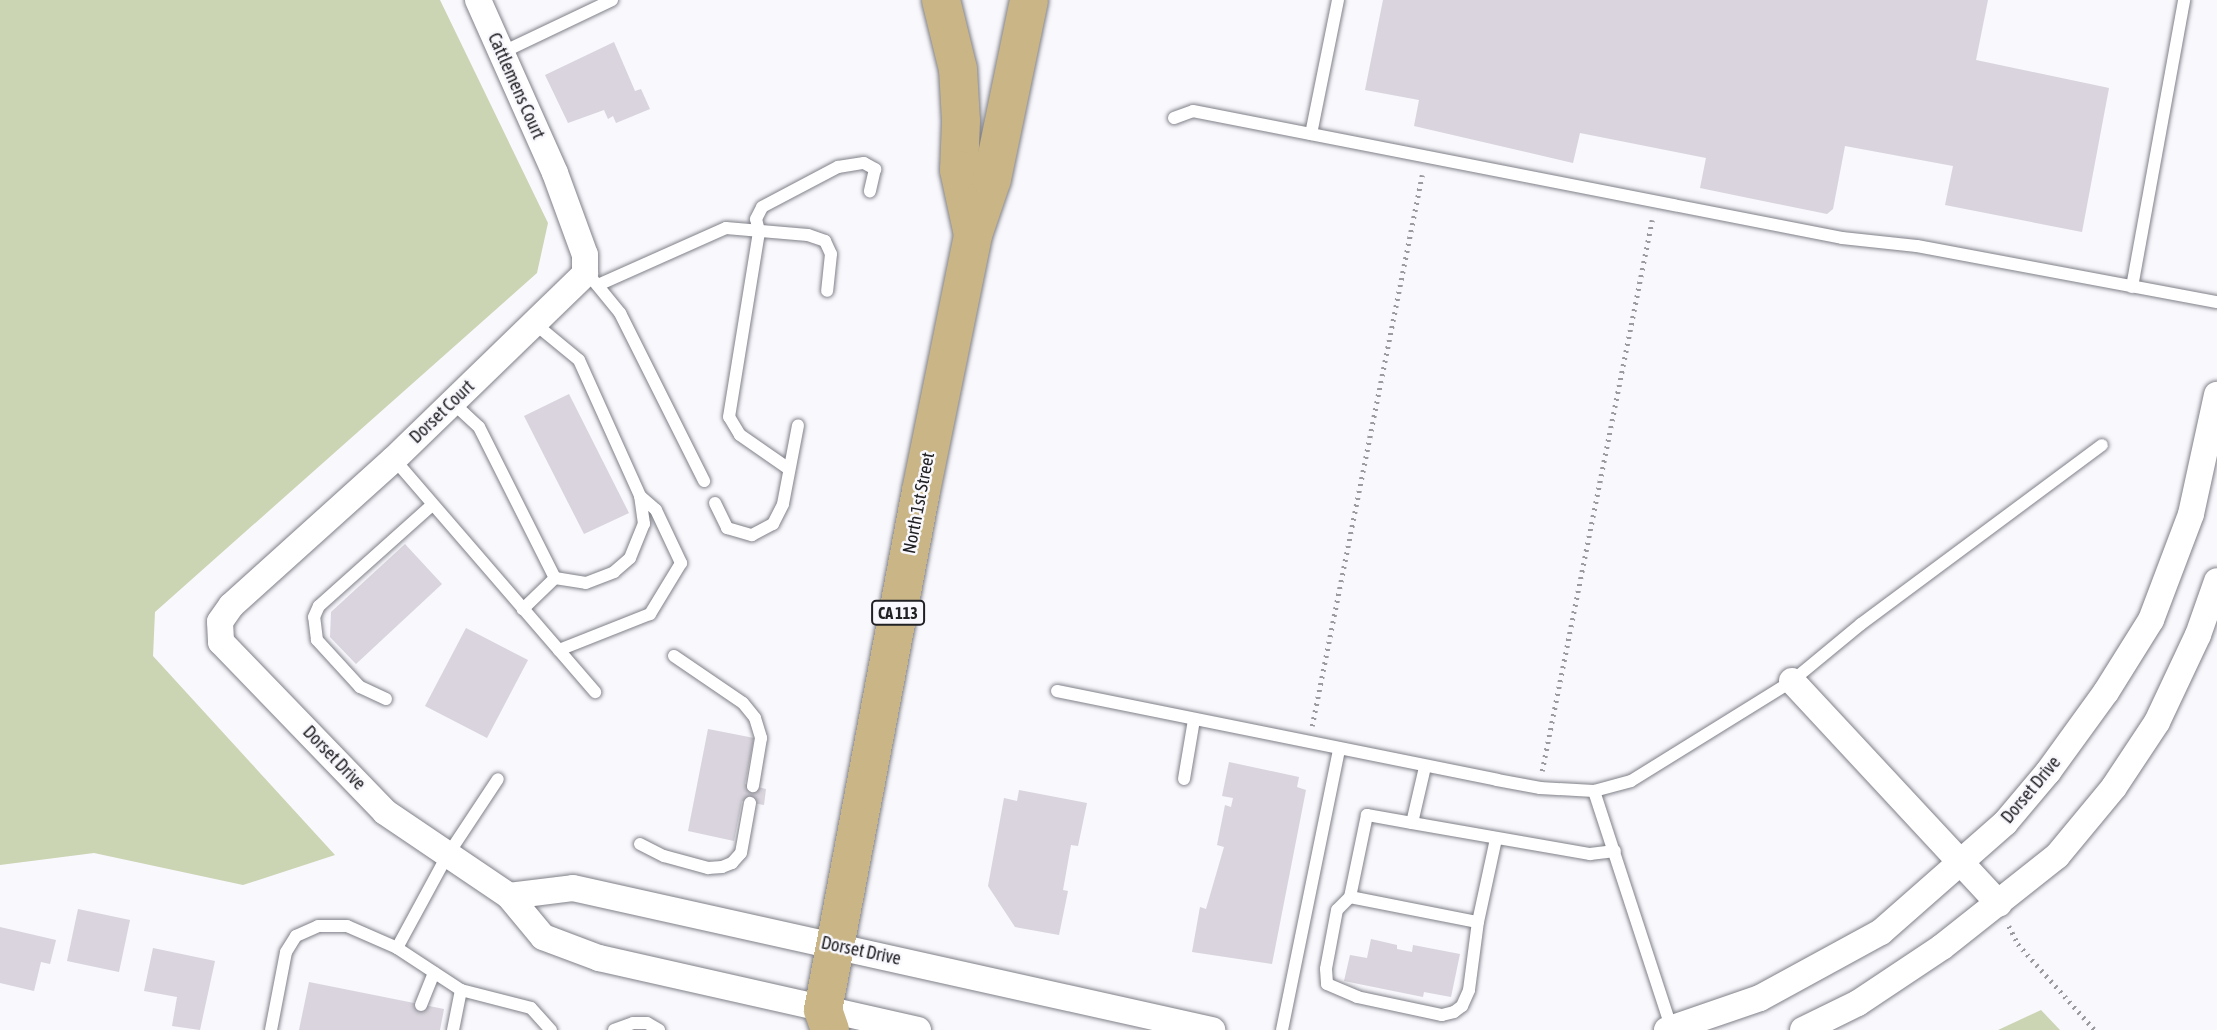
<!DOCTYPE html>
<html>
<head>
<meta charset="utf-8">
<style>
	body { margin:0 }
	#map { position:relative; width:2217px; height:1030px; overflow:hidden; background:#f8f8fd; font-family:"Asap Condensed",sans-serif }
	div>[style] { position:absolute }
	.green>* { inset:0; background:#cbd4b3 }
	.building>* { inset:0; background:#d9d4dd }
	.path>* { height:4.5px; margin-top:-2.25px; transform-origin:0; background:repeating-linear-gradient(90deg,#9b9b9f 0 2px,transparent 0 7px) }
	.roads { filter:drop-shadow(0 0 2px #808089) drop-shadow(0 0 2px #808089) }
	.lane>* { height:12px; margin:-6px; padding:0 6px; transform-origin:6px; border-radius:6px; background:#fff }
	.street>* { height:26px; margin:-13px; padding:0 13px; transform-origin:13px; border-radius:13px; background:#fff }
	.primary>* { height:38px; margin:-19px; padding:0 19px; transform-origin:19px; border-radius:19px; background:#c9b586 }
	span { translate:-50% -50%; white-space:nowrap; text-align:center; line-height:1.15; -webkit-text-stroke:5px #f8f8fd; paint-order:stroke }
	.shield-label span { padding:2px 5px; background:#f8f8fd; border:2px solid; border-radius:5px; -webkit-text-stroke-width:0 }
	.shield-label { font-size:16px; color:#212124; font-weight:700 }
	.street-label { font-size:18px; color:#212124 }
</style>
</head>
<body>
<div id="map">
	<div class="green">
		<i style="clip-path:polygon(0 0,440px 0,548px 223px,537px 273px,155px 612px,153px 656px,335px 855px,243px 885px,94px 853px,0 865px)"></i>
		<i style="clip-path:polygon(2041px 1010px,2060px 1030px,1998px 1030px)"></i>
	</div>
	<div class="building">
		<i style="clip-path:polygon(1383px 0,1988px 0,1976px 60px,2109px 88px,2082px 232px,1945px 205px,1953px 166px,1845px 146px,1833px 209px,1827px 214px,1700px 188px,1706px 158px,1580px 133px,1573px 163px,1414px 126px,1419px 100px,1365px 90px)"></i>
		<i style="clip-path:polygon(614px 42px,635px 91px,641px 89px,650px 109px,616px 123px,613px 116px,608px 119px,604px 110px,568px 123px,545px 75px)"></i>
		<i style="clip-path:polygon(569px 394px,629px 513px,584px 534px,524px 416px)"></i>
		<i style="clip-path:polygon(405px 544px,442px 584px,356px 664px,330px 637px,331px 612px)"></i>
		<i style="clip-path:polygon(466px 628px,528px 660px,487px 738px,425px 706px)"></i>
		<i style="clip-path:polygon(708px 729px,754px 738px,745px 784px,766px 789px,764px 805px,742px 801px,734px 841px,688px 831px)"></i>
		<i style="clip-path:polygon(1229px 762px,1299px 777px,1297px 787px,1306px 790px,1272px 964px,1192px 952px,1200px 907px,1206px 909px,1224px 847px,1217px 845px,1225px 805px,1231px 807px,1233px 798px,1222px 796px)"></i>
		<i style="clip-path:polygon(1019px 790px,1087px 803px,1078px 846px,1071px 845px,1063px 890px,1068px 891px,1059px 935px,1015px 927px,988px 886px,1004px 798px,1017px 801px)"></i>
		<i style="clip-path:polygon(78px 909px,130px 920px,119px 972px,67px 961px)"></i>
		<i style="clip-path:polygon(0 927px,56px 940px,50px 964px,41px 962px,34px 991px,0 983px)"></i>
		<i style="clip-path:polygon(1371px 939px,1397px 945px,1397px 949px,1412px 952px,1413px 945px,1460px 954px,1451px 997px,1424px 992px,1423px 997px,1344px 981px,1350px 955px,1367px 958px)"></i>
		<i style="clip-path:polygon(153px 948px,215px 961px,200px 1030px,172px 1026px,177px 997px,144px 991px)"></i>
		<i style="clip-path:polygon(309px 982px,444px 1009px,440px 1030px,299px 1030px)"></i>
	</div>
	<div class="path">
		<i style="left:1312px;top:726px;width:562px;rotate:-78.71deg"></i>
		<i style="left:1542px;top:771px;width:562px;rotate:-78.71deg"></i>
		<i style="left:2009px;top:926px;width:20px;rotate:63deg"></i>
		<i style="left:2018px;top:944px;width:115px;rotate:48.2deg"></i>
	</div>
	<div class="roads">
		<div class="lane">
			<i style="left:501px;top:53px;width:123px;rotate:-25.5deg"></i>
			<i style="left:1174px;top:118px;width:20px;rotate:-20deg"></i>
			<i style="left:1193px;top:111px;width:661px;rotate:11.07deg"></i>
			<i style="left:1842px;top:238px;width:75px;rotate:6.1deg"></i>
			<i style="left:1917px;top:246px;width:305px;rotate:10.6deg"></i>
			<i style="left:1311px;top:134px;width:137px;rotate:-78.6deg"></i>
			<i style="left:593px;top:280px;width:43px;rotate:50.7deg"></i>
			<i style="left:620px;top:313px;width:188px;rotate:63.4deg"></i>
			<i style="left:598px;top:285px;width:140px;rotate:-24deg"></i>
			<i style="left:726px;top:228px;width:82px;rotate:4.9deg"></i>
			<i style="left:808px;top:235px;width:18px;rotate:19deg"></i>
			<i style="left:825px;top:241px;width:14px;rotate:65deg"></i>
			<i style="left:831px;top:254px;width:37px;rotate:96deg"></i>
			<i style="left:2132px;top:287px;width:292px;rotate:-79.7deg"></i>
			<i style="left:534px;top:323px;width:58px;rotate:39.4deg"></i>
			<i style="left:579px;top:360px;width:149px;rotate:65.8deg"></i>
			<i style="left:640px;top:496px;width:21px;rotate:41deg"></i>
			<i style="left:656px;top:510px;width:59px;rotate:64.7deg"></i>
			<i style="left:681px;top:563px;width:60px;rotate:121.3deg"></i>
			<i style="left:650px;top:614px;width:98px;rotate:158.4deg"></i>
			<i style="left:452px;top:402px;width:37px;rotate:43deg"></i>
			<i style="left:479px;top:427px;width:169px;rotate:63.3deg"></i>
			<i style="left:555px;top:578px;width:45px;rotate:135.9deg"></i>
			<i style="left:394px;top:459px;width:308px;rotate:49.2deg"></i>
			<i style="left:789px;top:469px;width:60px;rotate:-145.2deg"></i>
			<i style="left:740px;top:435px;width:21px;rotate:-121deg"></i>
			<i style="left:729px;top:417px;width:188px;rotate:-80.8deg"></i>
			<i style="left:759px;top:231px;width:12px;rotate:-104deg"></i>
			<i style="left:756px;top:219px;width:13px;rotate:-63deg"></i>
			<i style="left:762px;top:207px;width:86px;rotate:-27.8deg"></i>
			<i style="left:838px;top:167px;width:26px;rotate:-9deg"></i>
			<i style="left:864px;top:163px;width:13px;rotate:29deg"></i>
			<i style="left:875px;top:169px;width:23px;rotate:103deg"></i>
			<i style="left:715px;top:503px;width:28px;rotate:64deg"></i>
			<i style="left:727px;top:528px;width:26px;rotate:16deg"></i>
			<i style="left:752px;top:535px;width:24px;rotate:-28deg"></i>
			<i style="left:773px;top:524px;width:22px;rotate:-63deg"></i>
			<i style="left:783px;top:504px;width:80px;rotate:-79.2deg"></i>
			<i style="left:555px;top:578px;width:31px;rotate:9deg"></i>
			<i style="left:586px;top:583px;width:30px;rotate:-21deg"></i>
			<i style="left:614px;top:572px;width:21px;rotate:-41deg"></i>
			<i style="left:630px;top:558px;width:37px;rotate:-68deg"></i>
			<i style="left:644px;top:524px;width:28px;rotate:-98deg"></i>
			<i style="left:674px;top:656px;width:83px;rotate:34.3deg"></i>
			<i style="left:743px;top:703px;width:19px;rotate:51deg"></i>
			<i style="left:755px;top:718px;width:21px;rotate:73deg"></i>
			<i style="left:761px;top:738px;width:49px;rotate:99.5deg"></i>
			<i style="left:1057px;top:691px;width:449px;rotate:11.4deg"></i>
			<i style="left:1497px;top:780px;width:44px;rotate:10.5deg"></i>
			<i style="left:1540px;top:788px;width:54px;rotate:3.2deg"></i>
			<i style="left:1594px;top:791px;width:38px;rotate:-15deg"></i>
			<i style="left:1631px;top:781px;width:190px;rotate:-31.8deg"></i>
			<i style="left:1792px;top:681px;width:89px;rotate:-39.6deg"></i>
			<i style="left:1861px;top:624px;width:300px;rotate:-36.6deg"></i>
			<i style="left:386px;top:699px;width:29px;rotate:-155deg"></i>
			<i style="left:360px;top:687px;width:64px;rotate:-132.5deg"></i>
			<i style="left:317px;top:640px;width:23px;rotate:-97deg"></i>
			<i style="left:314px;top:617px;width:12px;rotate:-66deg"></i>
			<i style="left:319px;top:606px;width:152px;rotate:-41.8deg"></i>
			<i style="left:1425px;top:767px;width:57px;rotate:103.1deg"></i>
			<i style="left:1412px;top:823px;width:181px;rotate:9.9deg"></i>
			<i style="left:1590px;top:854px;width:25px;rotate:-7deg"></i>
			<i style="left:1184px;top:779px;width:60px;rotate:-80.4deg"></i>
			<i style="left:1594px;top:791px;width:250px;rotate:71.9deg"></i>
			<i style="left:1412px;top:823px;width:46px;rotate:-169.9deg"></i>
			<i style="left:1367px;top:815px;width:84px;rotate:101.7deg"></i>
			<i style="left:1350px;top:897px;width:130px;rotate:11.1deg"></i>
			<i style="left:1478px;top:922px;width:85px;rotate:-77.8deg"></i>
			<i style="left:640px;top:844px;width:27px;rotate:27deg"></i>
			<i style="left:664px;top:856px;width:46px;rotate:15.3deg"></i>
			<i style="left:708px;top:868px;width:14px;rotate:-4deg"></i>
			<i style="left:722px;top:867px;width:11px;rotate:-22deg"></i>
			<i style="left:732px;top:863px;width:13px;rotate:-48deg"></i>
			<i style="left:741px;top:853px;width:51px;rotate:-79.8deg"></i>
			<i style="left:1350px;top:897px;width:18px;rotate:135deg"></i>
			<i style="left:1337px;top:910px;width:60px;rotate:100.6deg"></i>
			<i style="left:1326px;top:969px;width:15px;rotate:86deg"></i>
			<i style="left:1327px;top:984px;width:33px;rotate:23deg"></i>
			<i style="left:1357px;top:997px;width:87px;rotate:12deg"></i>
			<i style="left:1442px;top:1015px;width:12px;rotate:-14deg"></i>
			<i style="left:1454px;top:1012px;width:10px;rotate:-37deg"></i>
			<i style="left:1462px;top:1006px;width:17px;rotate:-66deg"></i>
			<i style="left:1469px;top:990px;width:69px;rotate:-82.5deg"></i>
			<i style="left:397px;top:948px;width:105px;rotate:-61.5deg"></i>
			<i style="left:447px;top:856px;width:92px;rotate:-56.5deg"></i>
			<i style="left:461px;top:990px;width:72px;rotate:14.4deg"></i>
			<i style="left:531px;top:1008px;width:30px;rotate:48deg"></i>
			<i style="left:421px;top:1005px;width:35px;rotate:-68deg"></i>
			<i style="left:271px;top:1030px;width:79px;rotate:-79.1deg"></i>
			<i style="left:286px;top:952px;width:19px;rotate:-58deg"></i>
			<i style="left:296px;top:936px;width:24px;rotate:-24deg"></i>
			<i style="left:318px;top:926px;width:29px"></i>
			<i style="left:347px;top:926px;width:55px;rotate:23.7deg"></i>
			<i style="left:397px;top:948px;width:77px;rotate:33.3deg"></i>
			<i style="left:461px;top:990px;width:41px;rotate:101.3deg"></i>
			<i style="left:614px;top:1030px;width:20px;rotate:-20deg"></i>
			<i style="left:633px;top:1023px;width:14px"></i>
			<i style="left:647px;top:1023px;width:14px;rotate:30deg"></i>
			<i style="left:1282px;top:1030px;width:286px;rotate:-78.5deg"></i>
		</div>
		<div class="street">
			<i style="left:478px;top:0;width:189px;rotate:66deg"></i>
			<i style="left:555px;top:173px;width:87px;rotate:69.9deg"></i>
			<i style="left:585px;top:255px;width:19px;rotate:90deg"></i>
			<i style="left:585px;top:274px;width:266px;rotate:135.9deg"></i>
			<i style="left:394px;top:459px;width:219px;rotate:138deg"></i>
			<i style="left:231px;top:606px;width:19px;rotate:125deg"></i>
			<i style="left:220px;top:622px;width:20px;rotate:87deg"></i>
			<i style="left:221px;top:642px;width:236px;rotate:46deg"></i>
			<i style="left:385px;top:812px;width:150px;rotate:34.1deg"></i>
			<i style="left:509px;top:896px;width:53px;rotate:50.3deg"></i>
			<i style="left:543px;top:937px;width:60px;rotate:20.6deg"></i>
			<i style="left:599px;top:958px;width:327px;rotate:12.7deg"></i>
			<i style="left:1792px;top:681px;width:304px;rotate:47.1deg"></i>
			<i style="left:509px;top:896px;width:64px;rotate:-7.1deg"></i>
			<i style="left:573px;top:888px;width:655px;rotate:12.53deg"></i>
			<i style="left:1667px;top:1030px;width:98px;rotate:-19deg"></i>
			<i style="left:1760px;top:998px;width:138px;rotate:-28.6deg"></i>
			<i style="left:1881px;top:932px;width:165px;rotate:-41.3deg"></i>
			<i style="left:2005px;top:823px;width:67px;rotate:-49.9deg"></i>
			<i style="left:2048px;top:772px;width:99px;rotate:-54.1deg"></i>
			<i style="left:2106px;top:692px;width:85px;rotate:-58deg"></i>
			<i style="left:2151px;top:620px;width:113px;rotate:-69.3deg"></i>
			<i style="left:2191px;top:514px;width:122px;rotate:-77.7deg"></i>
			<i style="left:1803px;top:1030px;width:61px;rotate:-26.1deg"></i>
			<i style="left:1858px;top:1003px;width:101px;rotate:-33.7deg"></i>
			<i style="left:1942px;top:947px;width:147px;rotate:-38.4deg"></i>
			<i style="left:2057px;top:856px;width:89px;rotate:-50.4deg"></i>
			<i style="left:2114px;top:787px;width:78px;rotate:-56.5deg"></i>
			<i style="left:2157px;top:722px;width:96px;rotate:-64.8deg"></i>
			<i style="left:2198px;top:635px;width:57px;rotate:-70.6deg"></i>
		</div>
		<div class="primary">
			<i style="left:941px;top:0;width:71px;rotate:76.2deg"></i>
			<i style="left:958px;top:69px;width:52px;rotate:86.7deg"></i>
			<i style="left:961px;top:121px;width:49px;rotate:92.3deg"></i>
			<i style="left:959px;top:170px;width:66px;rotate:77.8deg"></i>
			<i style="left:830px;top:1030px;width:21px;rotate:-109deg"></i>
			<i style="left:823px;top:1010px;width:528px;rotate:-79.31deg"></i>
			<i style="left:921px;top:491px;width:261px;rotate:-78.5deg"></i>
			<i style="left:973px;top:235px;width:59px;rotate:-71.3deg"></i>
			<i style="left:992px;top:179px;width:183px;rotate:-78.3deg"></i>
		</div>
	</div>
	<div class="shield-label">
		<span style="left:898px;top:613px">CA 113</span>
	</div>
	<div class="street-label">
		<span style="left:516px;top:86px;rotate:66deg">Cattlemens Court</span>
		<span style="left:442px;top:412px;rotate:-44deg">Dorset Court</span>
		<span style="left:919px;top:503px;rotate:-79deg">North 1st Street</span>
		<span style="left:334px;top:758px;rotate:46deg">Dorset Drive</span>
		<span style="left:2031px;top:790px;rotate:-50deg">Dorset Drive</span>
		<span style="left:861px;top:951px;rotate:12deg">Dorset Drive</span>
	</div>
</div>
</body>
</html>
